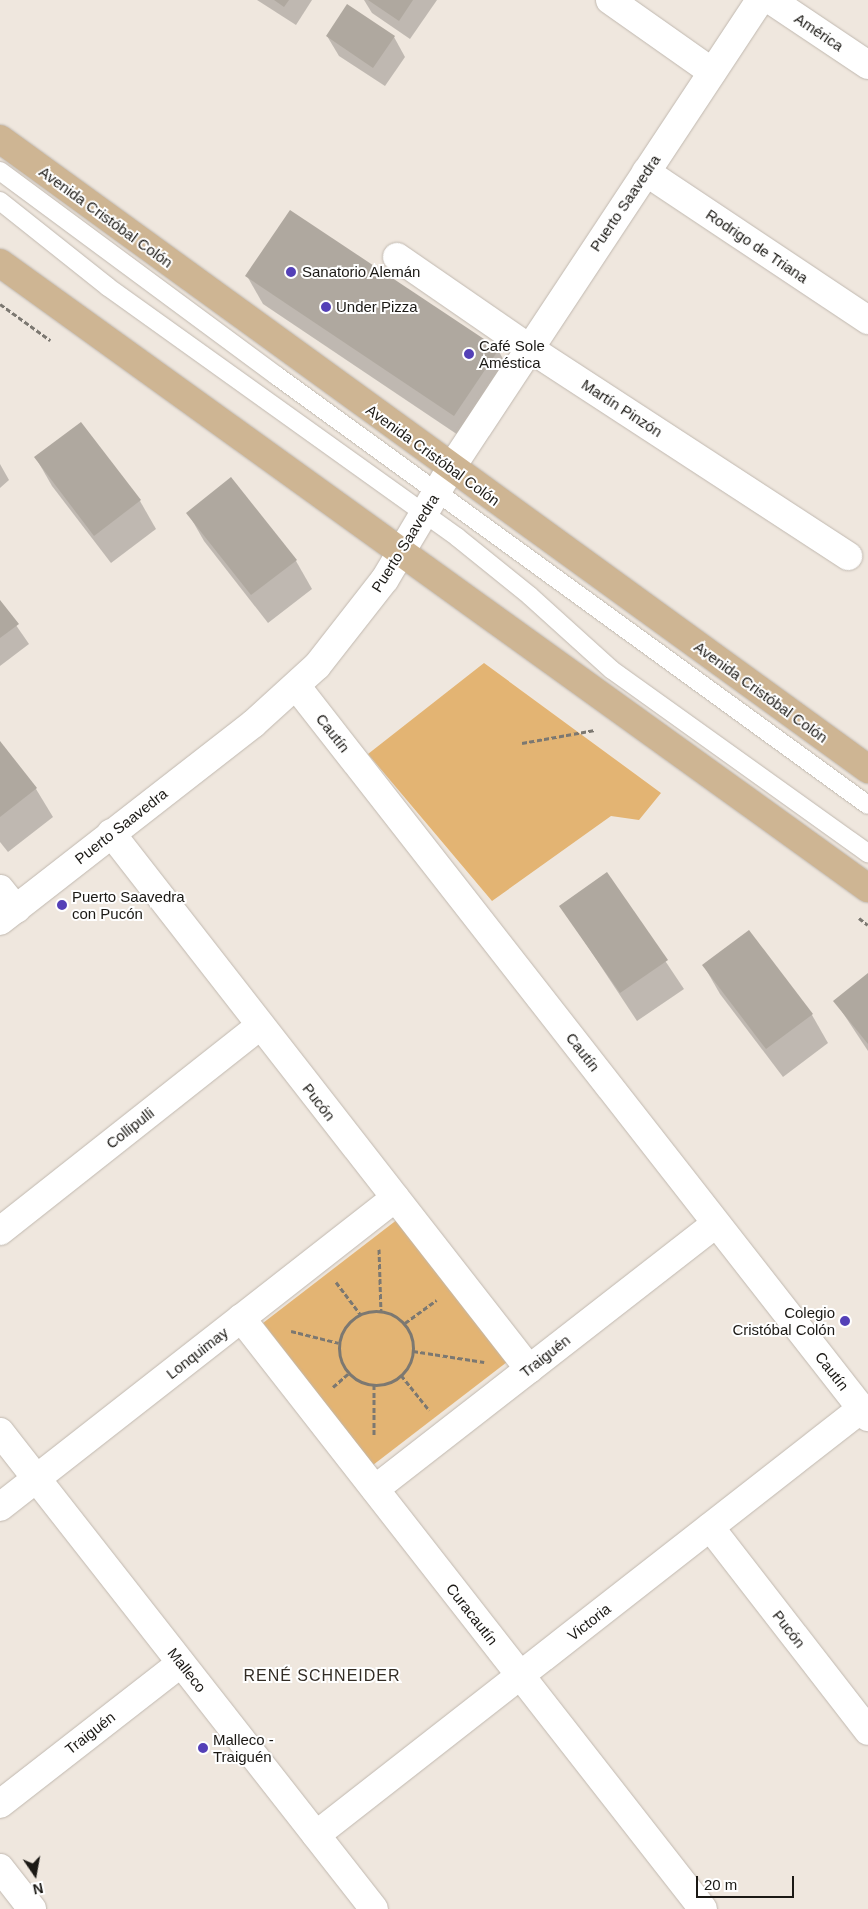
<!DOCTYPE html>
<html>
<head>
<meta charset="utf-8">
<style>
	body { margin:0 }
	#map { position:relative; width:868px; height:1909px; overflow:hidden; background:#efe7de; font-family:Arial,sans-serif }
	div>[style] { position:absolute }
	.green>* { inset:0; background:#e3b473 }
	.shadow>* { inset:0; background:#0003 }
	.building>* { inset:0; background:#afa89f }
	.path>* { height:3px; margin-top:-1.5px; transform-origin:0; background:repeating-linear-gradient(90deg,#7c7871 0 5px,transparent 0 7.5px) }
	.path>.ring { margin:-1.5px; padding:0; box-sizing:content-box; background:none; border:3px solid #7c7871; border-radius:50% }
	.roads { filter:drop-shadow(0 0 1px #c0b8af) drop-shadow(0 0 1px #c0b8af) }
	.service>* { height:18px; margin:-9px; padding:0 9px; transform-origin:9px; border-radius:9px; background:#fff }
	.minor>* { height:28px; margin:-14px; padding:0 14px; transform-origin:14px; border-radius:14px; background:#fff }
	.primary>* { height:28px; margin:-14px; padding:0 14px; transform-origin:14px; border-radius:14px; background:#ceb593 }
	.dots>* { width:14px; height:14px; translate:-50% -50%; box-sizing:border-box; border:2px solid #fff; border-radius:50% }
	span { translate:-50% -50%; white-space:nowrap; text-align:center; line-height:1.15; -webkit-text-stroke:4px #fff; paint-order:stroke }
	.street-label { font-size:15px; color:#1b1915 }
	.poi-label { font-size:15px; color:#1b1915 }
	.left { translate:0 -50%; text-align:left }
	.right { translate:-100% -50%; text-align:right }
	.neighbourhood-label { font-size:16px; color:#322c24; letter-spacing:1px }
	.north { position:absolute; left:10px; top:1849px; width:50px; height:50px; -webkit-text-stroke:4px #fff; paint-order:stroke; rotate:168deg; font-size:14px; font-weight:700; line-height:20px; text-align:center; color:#1b1915 }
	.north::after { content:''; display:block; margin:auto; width:18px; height:22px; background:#1b1915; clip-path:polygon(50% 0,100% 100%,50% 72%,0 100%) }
	.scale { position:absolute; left:696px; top:1876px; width:98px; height:22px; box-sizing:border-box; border:2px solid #1b1915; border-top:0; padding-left:6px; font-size:15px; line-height:18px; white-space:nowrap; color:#1b1915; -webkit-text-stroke:4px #fff; paint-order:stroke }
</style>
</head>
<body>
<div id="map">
	<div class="green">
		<i style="clip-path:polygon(484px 663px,661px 793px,639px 820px,611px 816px,492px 901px,368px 754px)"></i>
		<i style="clip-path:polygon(398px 1219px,507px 1362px,373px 1465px,263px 1323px)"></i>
	</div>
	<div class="shadow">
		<i style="clip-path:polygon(257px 0,312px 0,296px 25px)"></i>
		<i style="clip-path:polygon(364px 0,437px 0,410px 39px,372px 13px)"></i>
		<i style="clip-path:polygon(327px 36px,394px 37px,405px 57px,385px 86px,339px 56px)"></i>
		<i style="clip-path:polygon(247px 276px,498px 350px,514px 378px,470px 443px,263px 304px)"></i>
		<i style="clip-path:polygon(36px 458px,140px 501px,156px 529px,111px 563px,52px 486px)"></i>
		<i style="clip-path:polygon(0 464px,9px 480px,0 488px)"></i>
		<i style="clip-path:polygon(188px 513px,296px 561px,312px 589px,268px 623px,204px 541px)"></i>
		<i style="clip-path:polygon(0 602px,29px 644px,0 666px)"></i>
		<i style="clip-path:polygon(0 743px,36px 789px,53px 817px,8px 852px,0 842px)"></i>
		<i style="clip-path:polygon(607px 874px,684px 989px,637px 1021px,561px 906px)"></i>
		<i style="clip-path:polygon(704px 966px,812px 1015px,828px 1043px,783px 1077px,720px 994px)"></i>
		<i style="clip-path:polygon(868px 974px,868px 1051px,835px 1001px)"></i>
	</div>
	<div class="building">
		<i style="clip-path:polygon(274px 0,289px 0,284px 7px)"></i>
		<i style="clip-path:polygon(368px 0,413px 0,399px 21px)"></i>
		<i style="clip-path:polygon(347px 4px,395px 36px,373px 68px,326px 36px)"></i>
		<i style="clip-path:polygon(290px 210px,499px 349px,454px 416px,245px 276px)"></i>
		<i style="clip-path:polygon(81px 422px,141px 500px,94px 536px,34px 457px)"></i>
		<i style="clip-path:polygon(231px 477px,297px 560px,251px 595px,186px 513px)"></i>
		<i style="clip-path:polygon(0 600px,19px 624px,0 638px)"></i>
		<i style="clip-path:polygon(0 741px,37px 788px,0 817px)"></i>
		<i style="clip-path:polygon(607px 872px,668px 960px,620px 993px,559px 906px)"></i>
		<i style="clip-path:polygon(749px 930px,813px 1014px,766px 1049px,702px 965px)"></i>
		<i style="clip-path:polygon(868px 973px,868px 1044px,833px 1001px)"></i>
	</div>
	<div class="path">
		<i style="left:0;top:304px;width:62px;rotate:35.8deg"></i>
		<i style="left:522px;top:743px;width:74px;rotate:-10.1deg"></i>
		<i style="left:859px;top:918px;width:11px;rotate:38deg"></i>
		<i style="left:379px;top:1249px;width:62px;rotate:88.2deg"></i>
		<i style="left:336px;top:1282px;width:40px;rotate:53deg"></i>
		<i class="ring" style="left:339px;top:1311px;width:71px;height:71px"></i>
		<i style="left:405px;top:1323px;width:39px;rotate:-36deg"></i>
		<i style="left:291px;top:1331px;width:49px;rotate:14deg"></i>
		<i style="left:413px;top:1351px;width:72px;rotate:8.8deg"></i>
		<i style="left:401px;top:1375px;width:45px;rotate:51.3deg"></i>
		<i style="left:374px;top:1385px;width:52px;rotate:90deg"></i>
		<i style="left:333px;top:1387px;width:21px;rotate:-41deg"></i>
	</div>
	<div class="roads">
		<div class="service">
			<i style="left:0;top:171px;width:345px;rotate:36.5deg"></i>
			<i style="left:277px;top:376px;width:730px;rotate:35.98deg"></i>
			<i style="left:0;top:201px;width:138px;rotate:38.5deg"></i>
			<i style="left:108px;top:287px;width:429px;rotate:35.6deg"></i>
			<i style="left:457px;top:537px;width:94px;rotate:38.9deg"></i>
			<i style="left:530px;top:596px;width:110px;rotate:42.1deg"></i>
			<i style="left:612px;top:670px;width:315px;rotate:35.6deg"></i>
		</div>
		<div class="minor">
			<i style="left:610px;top:0;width:125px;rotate:35.2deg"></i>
			<i style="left:771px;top:0;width:117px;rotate:33.8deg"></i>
			<i style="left:646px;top:172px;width:267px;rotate:33.7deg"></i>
			<i style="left:397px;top:257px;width:160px;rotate:34.6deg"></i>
			<i style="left:529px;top:348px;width:381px;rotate:33.1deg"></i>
			<i style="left:297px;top:687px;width:927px;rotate:51.97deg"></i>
			<i style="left:111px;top:833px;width:680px;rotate:52.05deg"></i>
			<i style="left:0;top:889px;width:26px;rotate:51deg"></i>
			<i style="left:0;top:921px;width:321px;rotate:-37.9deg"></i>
			<i style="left:253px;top:724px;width:86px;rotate:-42.2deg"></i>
			<i style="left:317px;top:666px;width:110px;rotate:-52deg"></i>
			<i style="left:385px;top:579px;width:129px;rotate:-59.3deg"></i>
			<i style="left:451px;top:468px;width:561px;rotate:-56.56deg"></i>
			<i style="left:0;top:1231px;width:331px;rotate:-38.3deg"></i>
			<i style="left:241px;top:1318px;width:750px;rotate:51.98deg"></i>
			<i style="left:0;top:1432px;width:606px;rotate:51.9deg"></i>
			<i style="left:375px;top:1489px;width:432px;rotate:-37.9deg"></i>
			<i style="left:0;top:1507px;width:502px;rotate:-38.04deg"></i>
			<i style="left:710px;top:1527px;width:258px;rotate:52.2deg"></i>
			<i style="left:0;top:1804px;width:229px;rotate:-37.9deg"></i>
			<i style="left:316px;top:1835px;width:692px;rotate:-38.01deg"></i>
			<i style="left:0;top:1868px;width:52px;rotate:52deg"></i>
		</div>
		<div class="primary">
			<i style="left:0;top:139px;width:1073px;rotate:35.97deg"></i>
			<i style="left:0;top:263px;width:1070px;rotate:35.76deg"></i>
		</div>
	</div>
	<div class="dots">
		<i style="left:291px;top:272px;background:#5440b7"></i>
		<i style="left:326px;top:307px;background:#5440b7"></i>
		<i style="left:469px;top:354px;background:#5440b7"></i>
		<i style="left:62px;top:905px;background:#5440b7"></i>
		<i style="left:845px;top:1321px;background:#5440b7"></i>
		<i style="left:203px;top:1748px;background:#5440b7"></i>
	</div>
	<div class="street-label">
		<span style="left:819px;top:32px;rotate:34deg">América</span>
		<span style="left:625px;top:203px;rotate:-56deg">Puerto Saavedra</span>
		<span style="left:106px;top:217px;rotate:36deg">Avenida Cristóbal Colón</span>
		<span style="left:757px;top:246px;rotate:34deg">Rodrigo de Triana</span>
		<span style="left:622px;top:408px;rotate:33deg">Martín Pinzón</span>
		<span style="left:433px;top:455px;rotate:36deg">Avenida Cristóbal Colón</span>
		<span style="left:405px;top:543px;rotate:-58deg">Puerto Saavedra</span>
		<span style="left:761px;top:692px;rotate:36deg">Avenida Cristóbal Colón</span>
		<span style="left:333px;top:733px;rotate:52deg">Cautín</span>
		<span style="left:121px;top:826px;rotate:-38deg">Puerto Saavedra</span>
		<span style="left:583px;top:1052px;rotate:52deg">Cautín</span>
		<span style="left:319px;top:1102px;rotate:52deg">Pucón</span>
		<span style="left:130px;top:1128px;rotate:-38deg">Collipulli</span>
		<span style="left:197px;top:1353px;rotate:-38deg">Lonquimay</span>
		<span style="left:545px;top:1356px;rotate:-38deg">Traiguén</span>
		<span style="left:832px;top:1371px;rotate:52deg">Cautín</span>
		<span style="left:472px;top:1614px;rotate:52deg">Curacautín</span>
		<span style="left:589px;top:1622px;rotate:-38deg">Victoria</span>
		<span style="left:789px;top:1629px;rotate:52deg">Pucón</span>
		<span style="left:187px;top:1670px;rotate:52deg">Malleco</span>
		<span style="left:90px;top:1733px;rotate:-38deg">Traiguén</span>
	</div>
	<div class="poi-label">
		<span class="left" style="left:302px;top:272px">Sanatorio Alemán</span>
		<span class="left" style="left:336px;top:307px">Under Pizza</span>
		<span class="left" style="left:479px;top:354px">Café Sole<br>Améstica</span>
		<span class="left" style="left:72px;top:905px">Puerto Saavedra<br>con Pucón</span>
		<span class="right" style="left:835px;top:1321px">Colegio<br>Cristóbal Colón</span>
		<span class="left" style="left:213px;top:1748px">Malleco -<br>Traiguén</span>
	</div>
	<div class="neighbourhood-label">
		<span style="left:322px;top:1676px">RENÉ SCHNEIDER</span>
	</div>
	<div class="north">N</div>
	<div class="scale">20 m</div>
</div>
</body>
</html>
